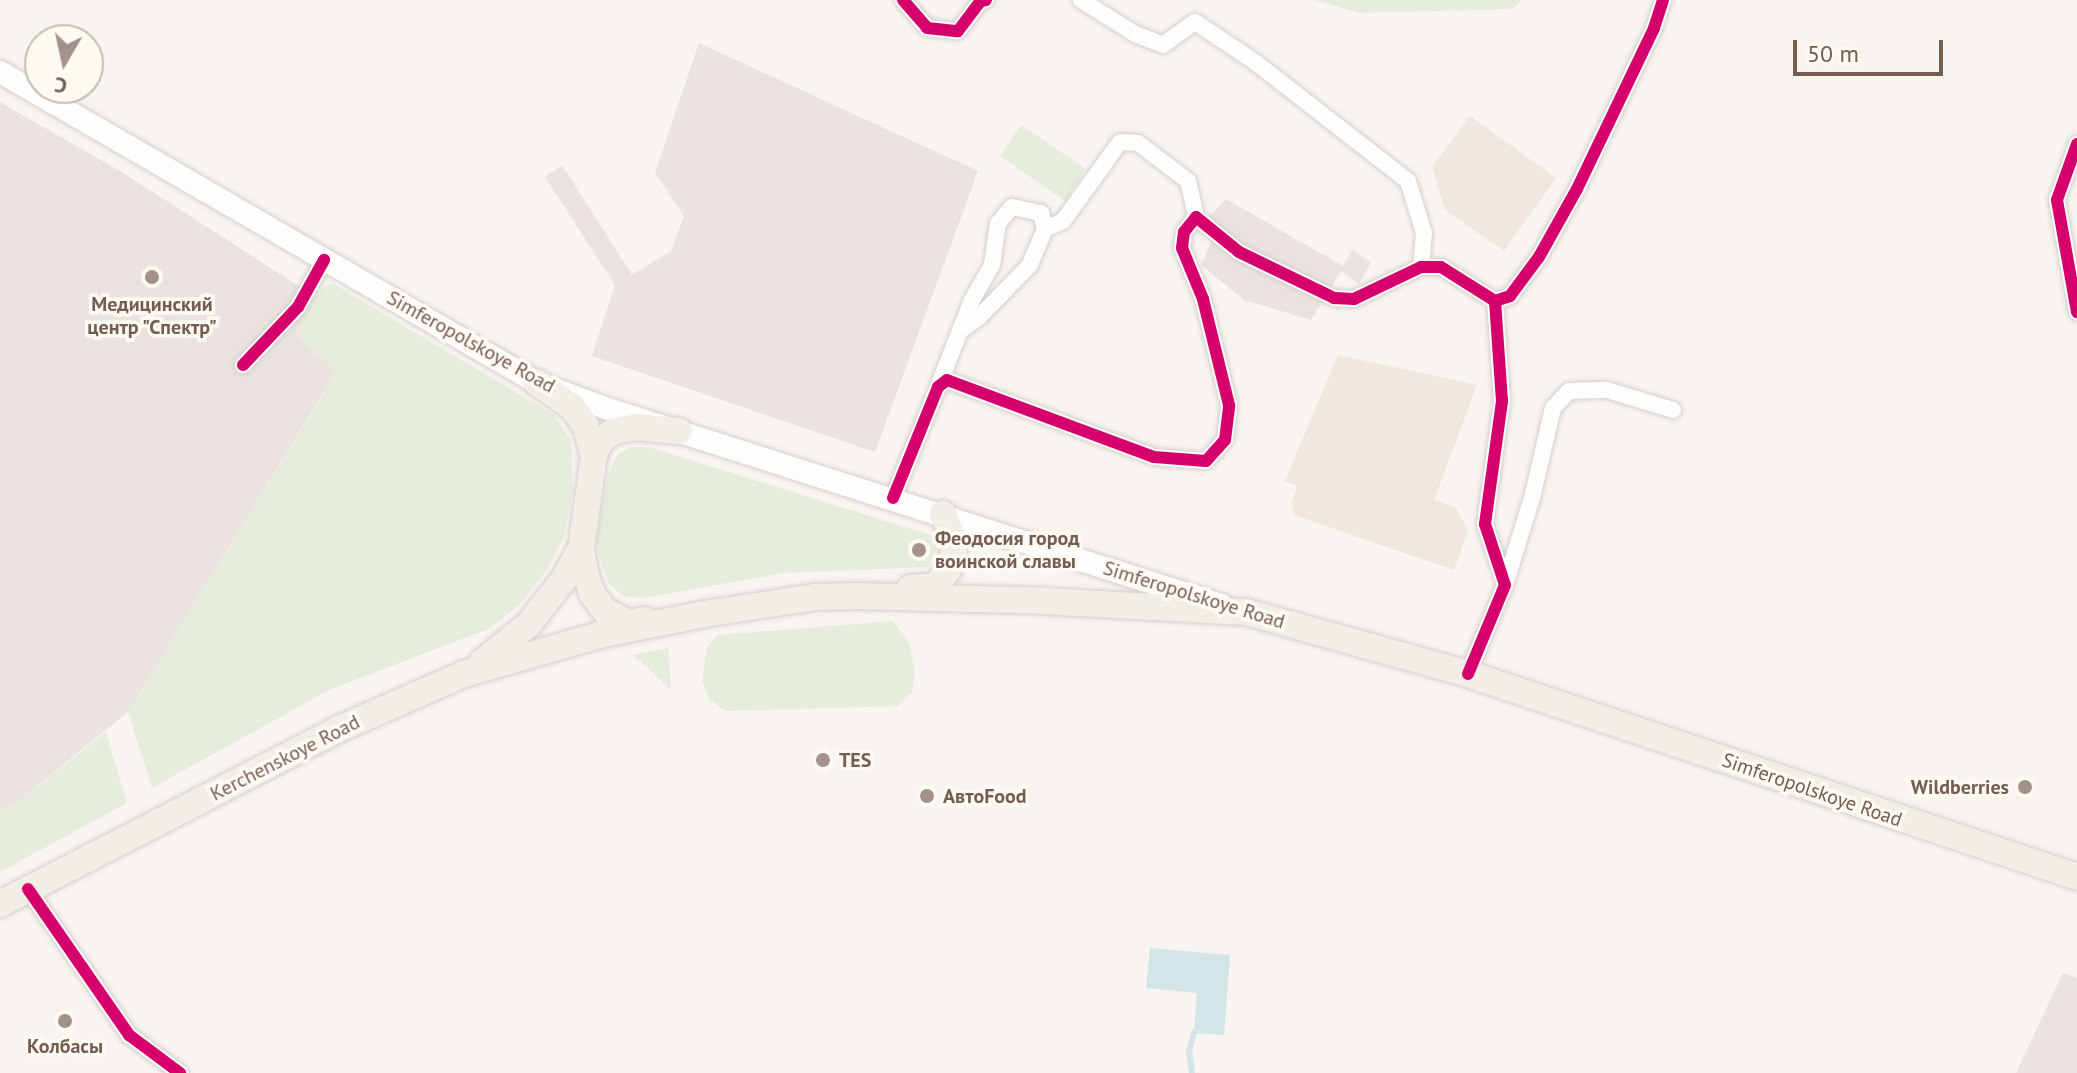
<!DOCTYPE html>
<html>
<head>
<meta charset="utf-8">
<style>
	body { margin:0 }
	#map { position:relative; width:2077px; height:1073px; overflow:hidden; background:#f8f4f0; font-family:"PT Sans",sans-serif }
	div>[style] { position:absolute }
	.residential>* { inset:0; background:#f0e7df }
	.industrial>* { inset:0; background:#eae3df }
	.green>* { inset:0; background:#e6eddc }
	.water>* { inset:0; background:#d3e5e7 }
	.stream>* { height:6px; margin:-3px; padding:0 3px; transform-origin:3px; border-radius:3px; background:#d3e5e7 }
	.roads { filter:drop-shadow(0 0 2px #d5d0cb) drop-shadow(0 0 2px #d5d0cb) }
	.street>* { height:16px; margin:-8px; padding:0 8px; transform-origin:8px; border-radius:8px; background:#fefdfd }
	.secondary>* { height:22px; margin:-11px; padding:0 11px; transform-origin:11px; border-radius:11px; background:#fefdfd }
	.primary>* { height:26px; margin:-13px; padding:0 13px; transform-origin:13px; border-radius:13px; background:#f1eee8 }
	.cycleway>* { height:12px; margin:-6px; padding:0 6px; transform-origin:6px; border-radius:6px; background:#d6006c }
	.dots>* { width:22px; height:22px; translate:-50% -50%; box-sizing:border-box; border:4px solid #fef9f3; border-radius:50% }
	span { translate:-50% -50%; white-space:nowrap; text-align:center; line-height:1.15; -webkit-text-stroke:7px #fef9f3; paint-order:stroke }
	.poi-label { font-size:20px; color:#745d51; font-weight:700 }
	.left { translate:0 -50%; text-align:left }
	.right { translate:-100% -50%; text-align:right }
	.street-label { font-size:20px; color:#745d51 }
	.north { position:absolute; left:24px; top:24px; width:80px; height:80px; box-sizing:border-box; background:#fef9f3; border:2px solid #c7bbb2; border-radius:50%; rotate:189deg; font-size:22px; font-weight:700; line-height:32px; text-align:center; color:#745d51 }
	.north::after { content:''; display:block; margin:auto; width:28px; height:36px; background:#a29289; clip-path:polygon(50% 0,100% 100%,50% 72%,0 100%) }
	.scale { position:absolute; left:1793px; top:40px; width:150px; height:36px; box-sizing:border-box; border:4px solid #745d51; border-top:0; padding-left:10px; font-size:24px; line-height:28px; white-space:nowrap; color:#745d51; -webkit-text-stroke:6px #fef9f3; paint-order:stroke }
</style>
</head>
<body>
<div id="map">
	<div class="residential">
		<i style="clip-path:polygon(1470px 116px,1556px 178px,1504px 251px,1445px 210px,1432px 167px)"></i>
		<i style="clip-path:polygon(1338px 355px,1477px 385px,1434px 500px,1455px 507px,1468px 530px,1454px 570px,1294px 515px,1292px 503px,1297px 485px,1285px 481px)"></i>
	</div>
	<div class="industrial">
		<i style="clip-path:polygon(699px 43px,978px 171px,875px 452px,592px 356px,615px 285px,545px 177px,562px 165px,632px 275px,671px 251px,684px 216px,655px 173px)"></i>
		<i style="clip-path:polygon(0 102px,125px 174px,314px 296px,296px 335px,336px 372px,128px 712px,15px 804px,0 811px)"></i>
		<i style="clip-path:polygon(1226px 199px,1343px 266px,1352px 250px,1371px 262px,1359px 284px,1341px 271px,1311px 320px,1244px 300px,1201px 265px,1217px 228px,1206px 220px)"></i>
		<i style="clip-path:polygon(2063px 973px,2077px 978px,2077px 1073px,2016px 1073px)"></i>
	</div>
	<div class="green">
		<i style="clip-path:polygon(1315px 0,1522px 0,1513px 9px,1360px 13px)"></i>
		<i style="clip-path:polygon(1021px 125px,1086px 169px,1065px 201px,1000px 156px)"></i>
		<i style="clip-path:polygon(333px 284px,553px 414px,571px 440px,573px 491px,564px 537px,548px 568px,522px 602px,491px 628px,329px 690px,152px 788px,128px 712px,336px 373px,296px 335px,314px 296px,321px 288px)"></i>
		<i style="clip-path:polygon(630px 447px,649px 447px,937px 537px,936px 550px,929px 567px,783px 573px,643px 598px,623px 596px,609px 584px,596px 545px,606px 482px,616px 456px)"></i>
		<i style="clip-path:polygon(893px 621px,910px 644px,915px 674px,912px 693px,897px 706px,725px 711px,710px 700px,702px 682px,707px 647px,718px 635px)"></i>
		<i style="clip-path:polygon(668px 648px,671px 689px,633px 655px)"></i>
		<i style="clip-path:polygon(106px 732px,127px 803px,0 872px,0 811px,15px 804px)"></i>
	</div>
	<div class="water">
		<i style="clip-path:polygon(1150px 948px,1230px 955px,1224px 1035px,1194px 1033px,1197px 993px,1146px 988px)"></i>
	</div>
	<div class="stream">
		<i style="left:1192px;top:1073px;width:22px;rotate:-98deg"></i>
		<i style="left:1189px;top:1051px;width:19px;rotate:-74deg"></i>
	</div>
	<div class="roads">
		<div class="street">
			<i style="left:903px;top:0;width:37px;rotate:49deg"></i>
			<i style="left:927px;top:28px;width:31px;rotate:6deg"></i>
			<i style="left:958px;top:31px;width:38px;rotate:-53deg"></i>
			<i style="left:981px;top:1px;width:5px;rotate:-11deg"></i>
			<i style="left:1081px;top:0;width:64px;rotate:32.2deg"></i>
			<i style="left:1135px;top:34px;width:30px;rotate:21deg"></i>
			<i style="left:1163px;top:45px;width:39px;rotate:-36deg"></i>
			<i style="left:1195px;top:22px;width:72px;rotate:33.7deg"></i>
			<i style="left:1255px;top:62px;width:194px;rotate:37.9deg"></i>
			<i style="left:1408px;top:181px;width:54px;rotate:72.9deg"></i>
			<i style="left:1424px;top:233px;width:34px;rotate:95deg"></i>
			<i style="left:2077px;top:144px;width:59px;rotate:109.7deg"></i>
			<i style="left:2057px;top:200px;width:114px;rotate:79.9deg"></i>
			<i style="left:1045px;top:229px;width:20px;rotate:-24deg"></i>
			<i style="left:1063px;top:221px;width:97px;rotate:-54.2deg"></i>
			<i style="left:1120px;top:142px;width:18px;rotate:3deg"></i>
			<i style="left:1138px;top:143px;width:63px;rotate:37.2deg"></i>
			<i style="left:1188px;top:181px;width:37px;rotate:77deg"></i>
			<i style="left:243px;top:365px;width:80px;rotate:-46.5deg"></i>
			<i style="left:298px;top:307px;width:54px;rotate:-61deg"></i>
			<i style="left:938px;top:387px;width:93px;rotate:-68.7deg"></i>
			<i style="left:972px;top:300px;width:40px;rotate:-60.3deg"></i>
			<i style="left:992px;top:265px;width:42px;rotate:-81.9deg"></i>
			<i style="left:998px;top:223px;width:21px;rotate:-49deg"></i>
			<i style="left:1012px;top:207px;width:30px;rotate:12deg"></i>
			<i style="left:1041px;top:213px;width:16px;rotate:76deg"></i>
			<i style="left:1045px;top:229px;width:39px;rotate:113deg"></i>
			<i style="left:1030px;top:265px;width:73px;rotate:134.4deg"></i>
			<i style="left:979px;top:317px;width:22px;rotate:144deg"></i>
			<i style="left:893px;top:498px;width:120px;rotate:-67.9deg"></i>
			<i style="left:938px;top:387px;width:11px;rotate:-38deg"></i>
			<i style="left:947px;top:380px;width:221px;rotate:20.4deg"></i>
			<i style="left:1154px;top:457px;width:52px;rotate:4.4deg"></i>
			<i style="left:1206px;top:461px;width:28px;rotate:-48deg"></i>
			<i style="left:1225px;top:440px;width:35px;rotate:-83deg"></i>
			<i style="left:1229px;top:405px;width:109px;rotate:-103.8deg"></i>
			<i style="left:1203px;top:299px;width:55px;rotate:-112.4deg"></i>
			<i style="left:1182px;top:248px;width:16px;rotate:-83deg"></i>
			<i style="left:1184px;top:232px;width:19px;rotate:-51deg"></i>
			<i style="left:1196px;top:217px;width:55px;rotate:39.1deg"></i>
			<i style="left:1239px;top:252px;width:106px;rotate:25.8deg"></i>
			<i style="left:1334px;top:298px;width:20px;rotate:3deg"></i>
			<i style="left:1354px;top:299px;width:74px;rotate:-25.5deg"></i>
			<i style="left:1421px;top:267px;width:20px"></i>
			<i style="left:1441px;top:267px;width:64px;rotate:32.2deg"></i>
			<i style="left:1505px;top:585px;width:91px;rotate:-72.8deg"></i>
			<i style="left:1532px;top:498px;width:92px;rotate:-76.9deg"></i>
			<i style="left:1553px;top:408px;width:23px;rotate:-47deg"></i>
			<i style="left:1569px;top:391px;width:38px;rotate:-2deg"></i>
			<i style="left:1607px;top:390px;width:69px;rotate:16.9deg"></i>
			<i style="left:1468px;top:674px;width:96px;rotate:-67.4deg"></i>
			<i style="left:1505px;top:585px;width:64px;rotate:-108.2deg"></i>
			<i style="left:1485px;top:524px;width:124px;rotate:-82.1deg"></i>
			<i style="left:1502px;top:401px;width:100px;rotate:-94deg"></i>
			<i style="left:1495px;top:301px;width:16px;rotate:-18deg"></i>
			<i style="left:1510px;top:296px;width:49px;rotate:-53.4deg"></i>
			<i style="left:1539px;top:257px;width:78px;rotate:-60.8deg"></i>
			<i style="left:1577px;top:189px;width:178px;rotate:-64.4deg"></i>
			<i style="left:1654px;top:28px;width:29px;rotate:-72deg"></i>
			<i style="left:28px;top:889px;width:178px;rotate:55.3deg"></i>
			<i style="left:129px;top:1035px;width:64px;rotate:36.7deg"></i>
		</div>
		<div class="secondary">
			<i style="left:0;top:72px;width:619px;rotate:30.04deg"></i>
			<i style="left:536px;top:382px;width:74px;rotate:20.6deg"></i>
			<i style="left:605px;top:408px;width:647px;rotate:17.73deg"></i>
		</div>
		<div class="primary">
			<i style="left:536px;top:382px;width:44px;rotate:34.8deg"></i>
			<i style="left:572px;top:407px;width:22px;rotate:54deg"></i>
			<i style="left:585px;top:425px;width:32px;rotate:74deg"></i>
			<i style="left:910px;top:588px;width:26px;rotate:-4deg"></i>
			<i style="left:936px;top:586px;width:20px;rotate:-53deg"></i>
			<i style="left:948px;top:570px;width:19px;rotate:-72deg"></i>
			<i style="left:954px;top:552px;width:17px;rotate:-97deg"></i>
			<i style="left:952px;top:535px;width:23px;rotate:-113deg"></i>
			<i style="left:645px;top:620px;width:16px;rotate:169deg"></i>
			<i style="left:629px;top:623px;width:25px;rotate:-154deg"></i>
			<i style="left:606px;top:612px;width:23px;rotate:-128deg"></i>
			<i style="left:592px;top:594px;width:24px;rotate:-107deg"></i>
			<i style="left:585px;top:571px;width:23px;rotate:-100deg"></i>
			<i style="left:581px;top:548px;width:93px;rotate:-82deg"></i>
			<i style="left:594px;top:456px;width:16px;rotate:-68deg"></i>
			<i style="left:600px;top:441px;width:17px;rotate:-36deg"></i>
			<i style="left:614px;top:431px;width:22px;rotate:-10deg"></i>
			<i style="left:636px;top:427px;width:43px;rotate:5.3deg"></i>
			<i style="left:482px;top:662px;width:60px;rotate:-39deg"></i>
			<i style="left:529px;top:624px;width:57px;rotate:-52.1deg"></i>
			<i style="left:564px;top:579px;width:35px;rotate:-61deg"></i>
			<i style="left:0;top:904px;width:384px;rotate:-27.3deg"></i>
			<i style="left:341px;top:728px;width:134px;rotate:-23.7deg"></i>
			<i style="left:464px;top:674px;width:141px;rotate:-16.1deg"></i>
			<i style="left:599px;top:635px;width:107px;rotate:-11.3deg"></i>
			<i style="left:704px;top:614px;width:112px;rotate:-8.7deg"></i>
			<i style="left:815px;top:597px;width:42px;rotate:-1.4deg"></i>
			<i style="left:857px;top:596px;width:186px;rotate:1.5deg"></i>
			<i style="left:1043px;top:601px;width:203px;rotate:3.1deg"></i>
			<i style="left:1246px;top:612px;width:230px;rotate:15.6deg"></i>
			<i style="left:1468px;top:674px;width:642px;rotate:18.43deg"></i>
		</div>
	</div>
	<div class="cycleway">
		<i style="left:903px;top:0;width:37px;rotate:49deg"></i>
		<i style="left:927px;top:28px;width:31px;rotate:6deg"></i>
		<i style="left:958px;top:31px;width:38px;rotate:-53deg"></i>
		<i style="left:981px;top:1px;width:5px;rotate:-11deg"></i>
		<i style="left:2077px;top:144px;width:59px;rotate:109.7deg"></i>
		<i style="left:2057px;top:200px;width:114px;rotate:79.9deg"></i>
		<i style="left:243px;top:365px;width:80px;rotate:-46.5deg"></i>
		<i style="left:298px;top:307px;width:54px;rotate:-61deg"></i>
		<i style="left:893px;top:498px;width:120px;rotate:-67.9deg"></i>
		<i style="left:938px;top:387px;width:11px;rotate:-38deg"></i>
		<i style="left:947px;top:380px;width:221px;rotate:20.4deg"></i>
		<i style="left:1154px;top:457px;width:52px;rotate:4.4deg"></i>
		<i style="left:1206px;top:461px;width:28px;rotate:-48deg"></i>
		<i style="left:1225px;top:440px;width:35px;rotate:-83deg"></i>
		<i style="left:1229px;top:405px;width:109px;rotate:-103.8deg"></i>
		<i style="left:1203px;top:299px;width:55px;rotate:-112.4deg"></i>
		<i style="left:1182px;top:248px;width:16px;rotate:-83deg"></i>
		<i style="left:1184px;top:232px;width:19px;rotate:-51deg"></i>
		<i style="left:1196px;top:217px;width:55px;rotate:39.1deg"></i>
		<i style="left:1239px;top:252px;width:106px;rotate:25.8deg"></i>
		<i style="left:1334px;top:298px;width:20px;rotate:3deg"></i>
		<i style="left:1354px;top:299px;width:74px;rotate:-25.5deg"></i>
		<i style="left:1421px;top:267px;width:20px"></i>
		<i style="left:1441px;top:267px;width:64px;rotate:32.2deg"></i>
		<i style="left:1468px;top:674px;width:96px;rotate:-67.4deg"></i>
		<i style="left:1505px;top:585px;width:64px;rotate:-108.2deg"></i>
		<i style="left:1485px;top:524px;width:124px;rotate:-82.1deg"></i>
		<i style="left:1502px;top:401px;width:100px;rotate:-94deg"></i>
		<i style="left:1495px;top:301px;width:16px;rotate:-18deg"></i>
		<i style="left:1510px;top:296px;width:49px;rotate:-53.4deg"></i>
		<i style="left:1539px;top:257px;width:78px;rotate:-60.8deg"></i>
		<i style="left:1577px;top:189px;width:178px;rotate:-64.4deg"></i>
		<i style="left:1654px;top:28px;width:29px;rotate:-72deg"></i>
		<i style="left:28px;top:889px;width:178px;rotate:55.3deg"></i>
		<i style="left:129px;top:1035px;width:64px;rotate:36.7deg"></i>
	</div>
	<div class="dots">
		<i style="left:152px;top:277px;background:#a29289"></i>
		<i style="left:919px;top:550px;background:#a29289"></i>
		<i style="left:823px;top:760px;background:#a29289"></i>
		<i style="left:2025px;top:787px;background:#a29289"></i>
		<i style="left:927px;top:796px;background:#a29289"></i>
		<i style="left:65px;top:1021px;background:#a29289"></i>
	</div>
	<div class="poi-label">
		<span style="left:152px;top:316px">Медицинский<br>центр "Спектр"</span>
		<span class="left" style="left:935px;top:550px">Феодосия город<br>воинской славы</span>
		<span class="left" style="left:839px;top:760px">TES</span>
		<span class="right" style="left:2009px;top:787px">Wildberries</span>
		<span class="left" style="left:943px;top:796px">АвтоFood</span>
		<span style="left:65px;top:1046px">Колбасы</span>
	</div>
	<div class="street-label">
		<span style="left:471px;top:342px;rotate:29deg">Simferopolskoye Road</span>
		<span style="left:1194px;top:595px;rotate:17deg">Simferopolskoye Road</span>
		<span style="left:285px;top:758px;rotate:-27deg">Kerchenskoye Road</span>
		<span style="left:1812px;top:790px;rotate:19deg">Simferopolskoye Road</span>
	</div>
	<div class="north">С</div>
	<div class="scale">50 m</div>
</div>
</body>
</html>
